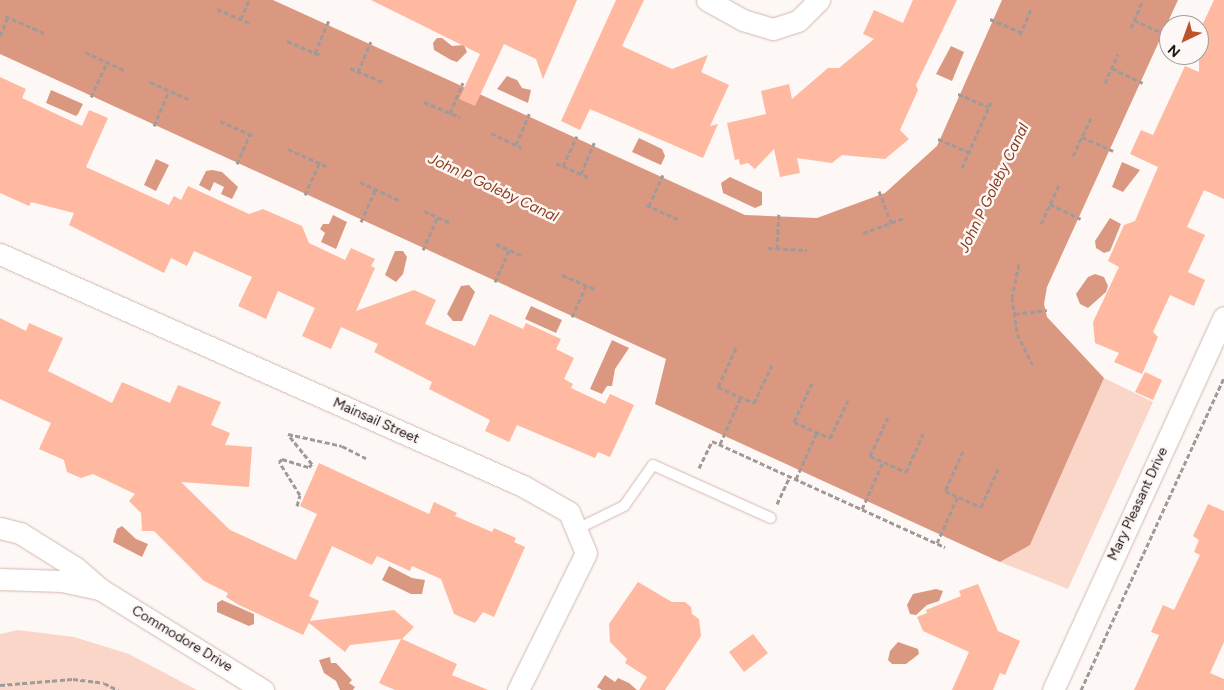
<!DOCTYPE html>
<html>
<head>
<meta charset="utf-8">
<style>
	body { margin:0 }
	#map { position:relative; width:1224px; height:690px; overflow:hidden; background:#fdf7f5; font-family:Figtree,sans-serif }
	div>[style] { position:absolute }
	.green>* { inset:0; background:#fad6c9 }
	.water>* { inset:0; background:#db9881 }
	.building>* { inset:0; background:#feb9a0 }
	.path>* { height:3px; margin-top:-1.5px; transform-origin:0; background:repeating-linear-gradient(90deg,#a19a98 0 5px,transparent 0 7.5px) }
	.roads { filter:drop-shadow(0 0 1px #d2b8af) drop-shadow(0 0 1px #d2b8af) }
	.service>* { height:10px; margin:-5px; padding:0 5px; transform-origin:5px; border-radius:5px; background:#fff }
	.minor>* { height:21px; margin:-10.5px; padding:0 10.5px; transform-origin:10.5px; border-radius:10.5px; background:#fff }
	span { translate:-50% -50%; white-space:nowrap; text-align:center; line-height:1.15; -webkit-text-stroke:5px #fdf7f5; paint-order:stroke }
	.street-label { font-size:14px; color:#1f1613 }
	.water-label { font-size:15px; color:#88391a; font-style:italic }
	.north { position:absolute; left:1159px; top:15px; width:50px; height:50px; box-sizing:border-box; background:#fdf7f5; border:1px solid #a49d9b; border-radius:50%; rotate:222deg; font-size:14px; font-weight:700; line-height:20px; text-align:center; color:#1f1613 }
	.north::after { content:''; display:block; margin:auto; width:18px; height:22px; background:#ba532b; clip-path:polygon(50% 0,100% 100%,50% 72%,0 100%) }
</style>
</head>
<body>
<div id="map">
	<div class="green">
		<i style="clip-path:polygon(1104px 378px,1153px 402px,1068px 589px,1000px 562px,1030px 545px)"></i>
		<i style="clip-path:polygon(18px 630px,74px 637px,129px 654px,197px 690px,0 690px,0 634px)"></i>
	</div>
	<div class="water">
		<i style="clip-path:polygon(0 0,273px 0,745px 215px,817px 218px,885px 193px,937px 146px,1002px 0,1178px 0,1047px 287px,1044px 304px,1047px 317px,1104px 378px,1030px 545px,1000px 562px,655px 404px,666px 359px,0 54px)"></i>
		<i style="clip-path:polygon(437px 38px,442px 38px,452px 46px,464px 45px,467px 52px,457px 62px,451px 60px,434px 50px,433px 43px)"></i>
		<i style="clip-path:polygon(951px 46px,964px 52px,952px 81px,936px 74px)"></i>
		<i style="clip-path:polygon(507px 76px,517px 80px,522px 88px,531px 90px,528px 103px,497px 89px)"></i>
		<i style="clip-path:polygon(51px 90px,83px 104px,78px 114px,76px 116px,46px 103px)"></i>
		<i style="clip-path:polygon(639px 138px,662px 149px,665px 156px,661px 165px,632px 152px)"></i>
		<i style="clip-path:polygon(156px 159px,169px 165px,156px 191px,144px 185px)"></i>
		<i style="clip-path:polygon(1122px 162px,1140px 170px,1123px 192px,1112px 187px)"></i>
		<i style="clip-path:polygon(212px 170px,222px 172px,238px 187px,232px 199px,221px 194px,224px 187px,214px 182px,210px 191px,199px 185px,206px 171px)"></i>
		<i style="clip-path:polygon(730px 177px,762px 192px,762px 205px,755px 208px,723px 193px,721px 183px)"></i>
		<i style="clip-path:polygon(333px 215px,347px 222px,336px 249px,321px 242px,325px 233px,320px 229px,323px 224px,329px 224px)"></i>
		<i style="clip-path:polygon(1110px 218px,1121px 224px,1110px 251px,1104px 253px,1096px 248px,1095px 241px)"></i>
		<i style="clip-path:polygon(395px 251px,403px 251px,407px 257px,403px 274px,396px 282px,385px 275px)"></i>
		<i style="clip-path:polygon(1095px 274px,1104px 277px,1108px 286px,1106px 292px,1088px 308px,1080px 304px,1076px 294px,1088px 277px)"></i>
		<i style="clip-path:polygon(469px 285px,475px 292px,462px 321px,453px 321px,447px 314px,461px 286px)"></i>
		<i style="clip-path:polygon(531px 306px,562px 320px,556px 333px,525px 319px)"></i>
		<i style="clip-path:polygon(612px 340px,629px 348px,615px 369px,612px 386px,607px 386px,602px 394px,590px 389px)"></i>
		<i style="clip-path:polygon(122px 526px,136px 539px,148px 544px,142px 557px,113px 542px,117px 529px)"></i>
		<i style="clip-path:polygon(389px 566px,412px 578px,425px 580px,422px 594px,411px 594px,382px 580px)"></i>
		<i style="clip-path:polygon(936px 589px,943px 591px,939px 601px,927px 605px,916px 615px,910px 614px,907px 605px,913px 594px)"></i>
		<i style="clip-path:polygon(222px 600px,254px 614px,254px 624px,249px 626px,217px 612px,217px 603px)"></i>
		<i style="clip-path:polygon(898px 642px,918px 649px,919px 654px,906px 664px,892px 664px,888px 660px,890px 651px)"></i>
		<i style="clip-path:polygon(330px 657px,331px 663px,336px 663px,352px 680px,349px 683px,355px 687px,353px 690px,340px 690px,336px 681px,324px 673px,319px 660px)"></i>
		<i style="clip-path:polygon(605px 675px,615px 682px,618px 678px,629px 683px,637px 690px,602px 690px,597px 687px)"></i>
	</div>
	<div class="building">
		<i style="clip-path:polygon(371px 0,577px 0,543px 79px,536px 59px,504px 44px,475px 106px,459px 99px,480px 54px)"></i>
		<i style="clip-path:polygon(616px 0,644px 0,622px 46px,672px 69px,708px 55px,701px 72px,729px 85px,710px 126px,718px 124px,703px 158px,590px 109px,580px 130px,561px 121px)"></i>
		<i style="clip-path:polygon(913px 0,957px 0,916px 85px,918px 90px,900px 130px,909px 139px,885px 159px,842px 155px,832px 163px,797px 158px,800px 173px,780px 177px,774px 149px,755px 169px,748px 163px,740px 165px,739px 159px,735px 160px,727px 123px,766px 114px,761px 91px,789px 84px,792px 99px,828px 68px,839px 68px,874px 39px,863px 34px,874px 10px,903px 23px)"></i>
		<i style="clip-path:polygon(1214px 0,1224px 0,1224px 199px,1204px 190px,1187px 227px,1205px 235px,1188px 272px,1205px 280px,1194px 306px,1170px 295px,1153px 332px,1158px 337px,1142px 374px,1114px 362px,1119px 353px,1095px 343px,1093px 322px,1119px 267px,1108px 261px,1124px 225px,1135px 221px,1158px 167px,1130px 154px,1141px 130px,1153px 135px,1185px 66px,1199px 72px,1199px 32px)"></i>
		<i style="clip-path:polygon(0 77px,26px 89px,22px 98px,82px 126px,89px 110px,108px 118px,86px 167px,169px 205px,174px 196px,181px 200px,188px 186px,249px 214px,263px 209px,302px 226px,309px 243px,345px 260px,351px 248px,375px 259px,371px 266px,375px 268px,356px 311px,414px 290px,436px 300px,425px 324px,475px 346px,490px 314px,523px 329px,526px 323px,561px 339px,556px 349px,574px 358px,564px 379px,573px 384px,571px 388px,605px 404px,610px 394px,634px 405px,610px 457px,598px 452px,595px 458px,517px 425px,509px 442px,485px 431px,490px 420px,429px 389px,432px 382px,374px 352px,378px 344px,341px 327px,331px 349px,302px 336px,315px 308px,278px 291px,266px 319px,238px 306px,252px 277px,194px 251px,187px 266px,171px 258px,164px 273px,69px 225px,74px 213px,31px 202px,29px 206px,0 193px)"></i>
		<i style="clip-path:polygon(0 318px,26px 331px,29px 323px,63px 338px,48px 371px,112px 403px,122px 382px,170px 403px,178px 385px,221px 402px,211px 425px,230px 433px,225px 445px,252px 447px,249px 487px,181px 482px,230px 530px,296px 560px,317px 514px,300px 506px,319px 463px,429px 514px,434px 502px,457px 513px,455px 516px,492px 532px,494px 528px,516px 538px,514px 542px,525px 547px,494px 617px,483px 612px,475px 623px,454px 614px,441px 579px,412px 566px,410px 571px,377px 556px,372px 565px,332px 546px,309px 596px,319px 601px,310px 621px,394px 610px,414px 627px,402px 639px,457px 664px,452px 675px,488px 690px,395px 690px,379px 683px,401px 639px,350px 645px,345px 652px,309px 623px,303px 635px,239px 605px,226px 597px,228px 593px,204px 581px,154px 531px,142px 531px,141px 513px,129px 501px,135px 494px,93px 474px,81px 478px,67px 472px,64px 460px,39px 449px,51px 423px,0 399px)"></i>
		<i style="clip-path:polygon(1145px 372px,1162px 380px,1153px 400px,1135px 392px)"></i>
		<i style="clip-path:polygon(1208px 504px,1224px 511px,1224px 642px,1210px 673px,1224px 679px,1224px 690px,1134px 690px,1159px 635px,1151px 632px,1163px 605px,1174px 610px,1200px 555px,1194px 552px,1199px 540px,1193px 536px)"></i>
		<i style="clip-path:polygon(638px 582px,672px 602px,685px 602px,691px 607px,692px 614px,699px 619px,701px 636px,665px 690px,639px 690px,647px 677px,625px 663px,627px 659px,610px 642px,609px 624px)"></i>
		<i style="clip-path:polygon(978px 584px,998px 631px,1020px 641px,1005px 675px,1000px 673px,993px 690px,952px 690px,969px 652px,923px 631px,917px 617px,927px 613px,926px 610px,961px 596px,959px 591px)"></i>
		<i style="clip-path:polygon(753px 634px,768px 653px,744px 672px,729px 652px)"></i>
	</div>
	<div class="path">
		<i style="left:217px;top:9px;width:36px;rotate:23deg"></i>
		<i style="left:5px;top:16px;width:43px;rotate:23.6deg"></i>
		<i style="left:241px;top:19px;width:21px;rotate:-67deg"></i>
		<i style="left:990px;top:19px;width:34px;rotate:23deg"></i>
		<i style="left:1134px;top:20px;width:37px;rotate:24deg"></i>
		<i style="left:1131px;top:28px;width:30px;rotate:-67deg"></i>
		<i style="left:1020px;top:35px;width:28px;rotate:-67deg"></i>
		<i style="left:0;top:36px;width:21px;rotate:-67deg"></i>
		<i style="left:287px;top:41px;width:36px;rotate:23deg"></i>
		<i style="left:85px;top:52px;width:43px;rotate:24.8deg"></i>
		<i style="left:315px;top:53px;width:36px;rotate:-67deg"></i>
		<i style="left:350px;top:68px;width:36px;rotate:23deg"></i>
		<i style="left:1112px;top:68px;width:34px;rotate:26deg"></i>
		<i style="left:358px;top:72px;width:33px;rotate:-67deg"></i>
		<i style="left:150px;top:82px;width:42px;rotate:24.1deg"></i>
		<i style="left:1105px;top:83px;width:32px;rotate:-66deg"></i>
		<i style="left:958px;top:94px;width:33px;rotate:23deg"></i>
		<i style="left:91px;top:97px;width:38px;rotate:-65deg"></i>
		<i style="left:424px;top:102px;width:39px;rotate:23deg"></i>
		<i style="left:450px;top:113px;width:33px;rotate:-67deg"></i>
		<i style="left:220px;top:121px;width:35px;rotate:24deg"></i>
		<i style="left:154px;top:126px;width:38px;rotate:-67deg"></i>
		<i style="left:491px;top:133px;width:34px;rotate:26deg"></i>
		<i style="left:1082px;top:137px;width:34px;rotate:24deg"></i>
		<i style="left:938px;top:139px;width:33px;rotate:23deg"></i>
		<i style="left:516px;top:145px;width:34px;rotate:-67deg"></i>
		<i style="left:288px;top:149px;width:42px;rotate:24.1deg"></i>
		<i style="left:1073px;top:156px;width:42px;rotate:-64.7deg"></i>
		<i style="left:556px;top:163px;width:35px;rotate:24deg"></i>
		<i style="left:237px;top:164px;width:33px;rotate:-67deg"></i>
		<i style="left:563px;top:166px;width:33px;rotate:-65deg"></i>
		<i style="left:962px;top:168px;width:72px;rotate:-66.3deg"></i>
		<i style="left:581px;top:174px;width:34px;rotate:-67deg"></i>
		<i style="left:360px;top:182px;width:43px;rotate:24.8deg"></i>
		<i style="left:879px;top:191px;width:34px;rotate:69deg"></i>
		<i style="left:305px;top:195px;width:35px;rotate:-66deg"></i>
		<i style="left:1050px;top:204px;width:34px;rotate:26deg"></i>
		<i style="left:646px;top:205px;width:35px;rotate:24deg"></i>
		<i style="left:649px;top:206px;width:34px;rotate:-66deg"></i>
		<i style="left:424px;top:211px;width:30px;rotate:24deg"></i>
		<i style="left:361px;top:222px;width:36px;rotate:-66deg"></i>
		<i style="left:1041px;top:224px;width:43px;rotate:-65.2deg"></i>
		<i style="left:863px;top:233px;width:44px;rotate:-20.1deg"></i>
		<i style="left:496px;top:244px;width:30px;rotate:24deg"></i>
		<i style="left:768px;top:248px;width:39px;rotate:3deg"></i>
		<i style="left:777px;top:249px;width:36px;rotate:-87deg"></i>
		<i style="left:423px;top:250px;width:36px;rotate:-66deg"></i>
		<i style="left:1019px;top:264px;width:34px;rotate:102deg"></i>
		<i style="left:1012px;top:297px;width:37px;rotate:82deg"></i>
		<i style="left:1017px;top:334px;width:34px;rotate:63deg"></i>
		<i style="left:562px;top:275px;width:36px;rotate:23deg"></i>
		<i style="left:495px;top:282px;width:35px;rotate:-66deg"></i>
		<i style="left:1015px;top:314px;width:32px;rotate:-7deg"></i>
		<i style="left:572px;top:317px;width:35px;rotate:-66deg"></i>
		<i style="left:736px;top:348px;width:43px;rotate:114.8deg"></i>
		<i style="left:718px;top:387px;width:39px;rotate:24deg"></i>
		<i style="left:754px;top:403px;width:42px;rotate:-64.7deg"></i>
		<i style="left:812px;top:383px;width:43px;rotate:114.8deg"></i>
		<i style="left:794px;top:422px;width:39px;rotate:24deg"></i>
		<i style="left:830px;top:438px;width:42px;rotate:-64.7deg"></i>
		<i style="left:888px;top:417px;width:43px;rotate:114.8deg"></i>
		<i style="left:870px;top:456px;width:39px;rotate:24deg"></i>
		<i style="left:906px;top:472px;width:42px;rotate:-65.9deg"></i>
		<i style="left:720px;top:444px;width:51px;rotate:-65.9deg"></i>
		<i style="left:963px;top:451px;width:44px;rotate:114.2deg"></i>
		<i style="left:945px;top:491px;width:39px;rotate:24deg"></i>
		<i style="left:981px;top:507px;width:42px;rotate:-65.9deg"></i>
		<i style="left:699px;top:468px;width:30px;rotate:-64deg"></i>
		<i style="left:712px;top:441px;width:256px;rotate:24.5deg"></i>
		<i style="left:796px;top:479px;width:51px;rotate:-65.9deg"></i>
		<i style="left:777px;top:504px;width:31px;rotate:-65deg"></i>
		<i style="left:297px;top:506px;width:11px;rotate:-75deg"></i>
		<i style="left:300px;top:495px;width:39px;rotate:-122deg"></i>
		<i style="left:279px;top:462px;width:4px;rotate:-45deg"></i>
		<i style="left:282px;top:459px;width:28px;rotate:17deg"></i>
		<i style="left:309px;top:467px;width:4px;rotate:-45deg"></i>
		<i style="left:312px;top:464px;width:38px;rotate:-129deg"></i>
		<i style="left:288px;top:434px;width:55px;rotate:12.5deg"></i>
		<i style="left:342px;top:446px;width:27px;rotate:27deg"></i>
		<i style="left:862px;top:509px;width:51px;rotate:-65.9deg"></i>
		<i style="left:937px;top:543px;width:51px;rotate:-65.9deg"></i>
		<i style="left:0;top:685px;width:73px;rotate:-4.7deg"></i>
		<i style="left:73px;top:679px;width:31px;rotate:7deg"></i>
		<i style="left:104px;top:683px;width:16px;rotate:27deg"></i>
		<i style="left:1081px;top:690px;width:343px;rotate:-65.4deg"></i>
	</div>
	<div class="roads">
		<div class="service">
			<i style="left:575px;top:530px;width:55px;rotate:-26.1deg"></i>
			<i style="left:624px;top:506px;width:50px;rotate:-54.7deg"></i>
			<i style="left:653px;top:465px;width:129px;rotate:24.2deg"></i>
		</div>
		<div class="minor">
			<i style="left:707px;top:0;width:41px;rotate:29.1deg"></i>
			<i style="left:743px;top:20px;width:31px;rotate:17deg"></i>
			<i style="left:773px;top:29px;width:26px;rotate:-18deg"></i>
			<i style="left:798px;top:21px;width:30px;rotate:-45deg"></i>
			<i style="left:0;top:254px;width:572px;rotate:23.92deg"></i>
			<i style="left:523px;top:486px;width:53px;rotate:29.5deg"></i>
			<i style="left:569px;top:512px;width:44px;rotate:67.5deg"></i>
			<i style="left:586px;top:553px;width:153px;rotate:116.4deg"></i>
			<i style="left:0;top:528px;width:21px;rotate:14deg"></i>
			<i style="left:20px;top:533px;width:66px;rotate:32deg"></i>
			<i style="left:76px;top:568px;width:32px;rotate:41deg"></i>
			<i style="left:100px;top:589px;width:192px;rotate:31.8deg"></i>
			<i style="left:0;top:579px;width:62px;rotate:1.8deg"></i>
			<i style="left:62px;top:581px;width:38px;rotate:12deg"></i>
			<i style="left:1053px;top:690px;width:410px;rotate:-65.4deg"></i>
		</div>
	</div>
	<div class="street-label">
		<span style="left:376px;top:421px;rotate:24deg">Mainsail Street</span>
		<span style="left:1138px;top:504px;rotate:-65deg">Mary Pleasant Drive</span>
		<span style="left:182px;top:639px;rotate:31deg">Commodore Drive</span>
	</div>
	<div class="water-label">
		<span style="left:493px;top:188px;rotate:25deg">John P Goleby Canal</span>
		<span style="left:994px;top:188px;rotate:-64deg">John P Goleby Canal</span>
	</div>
	<div class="north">N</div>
</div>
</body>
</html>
